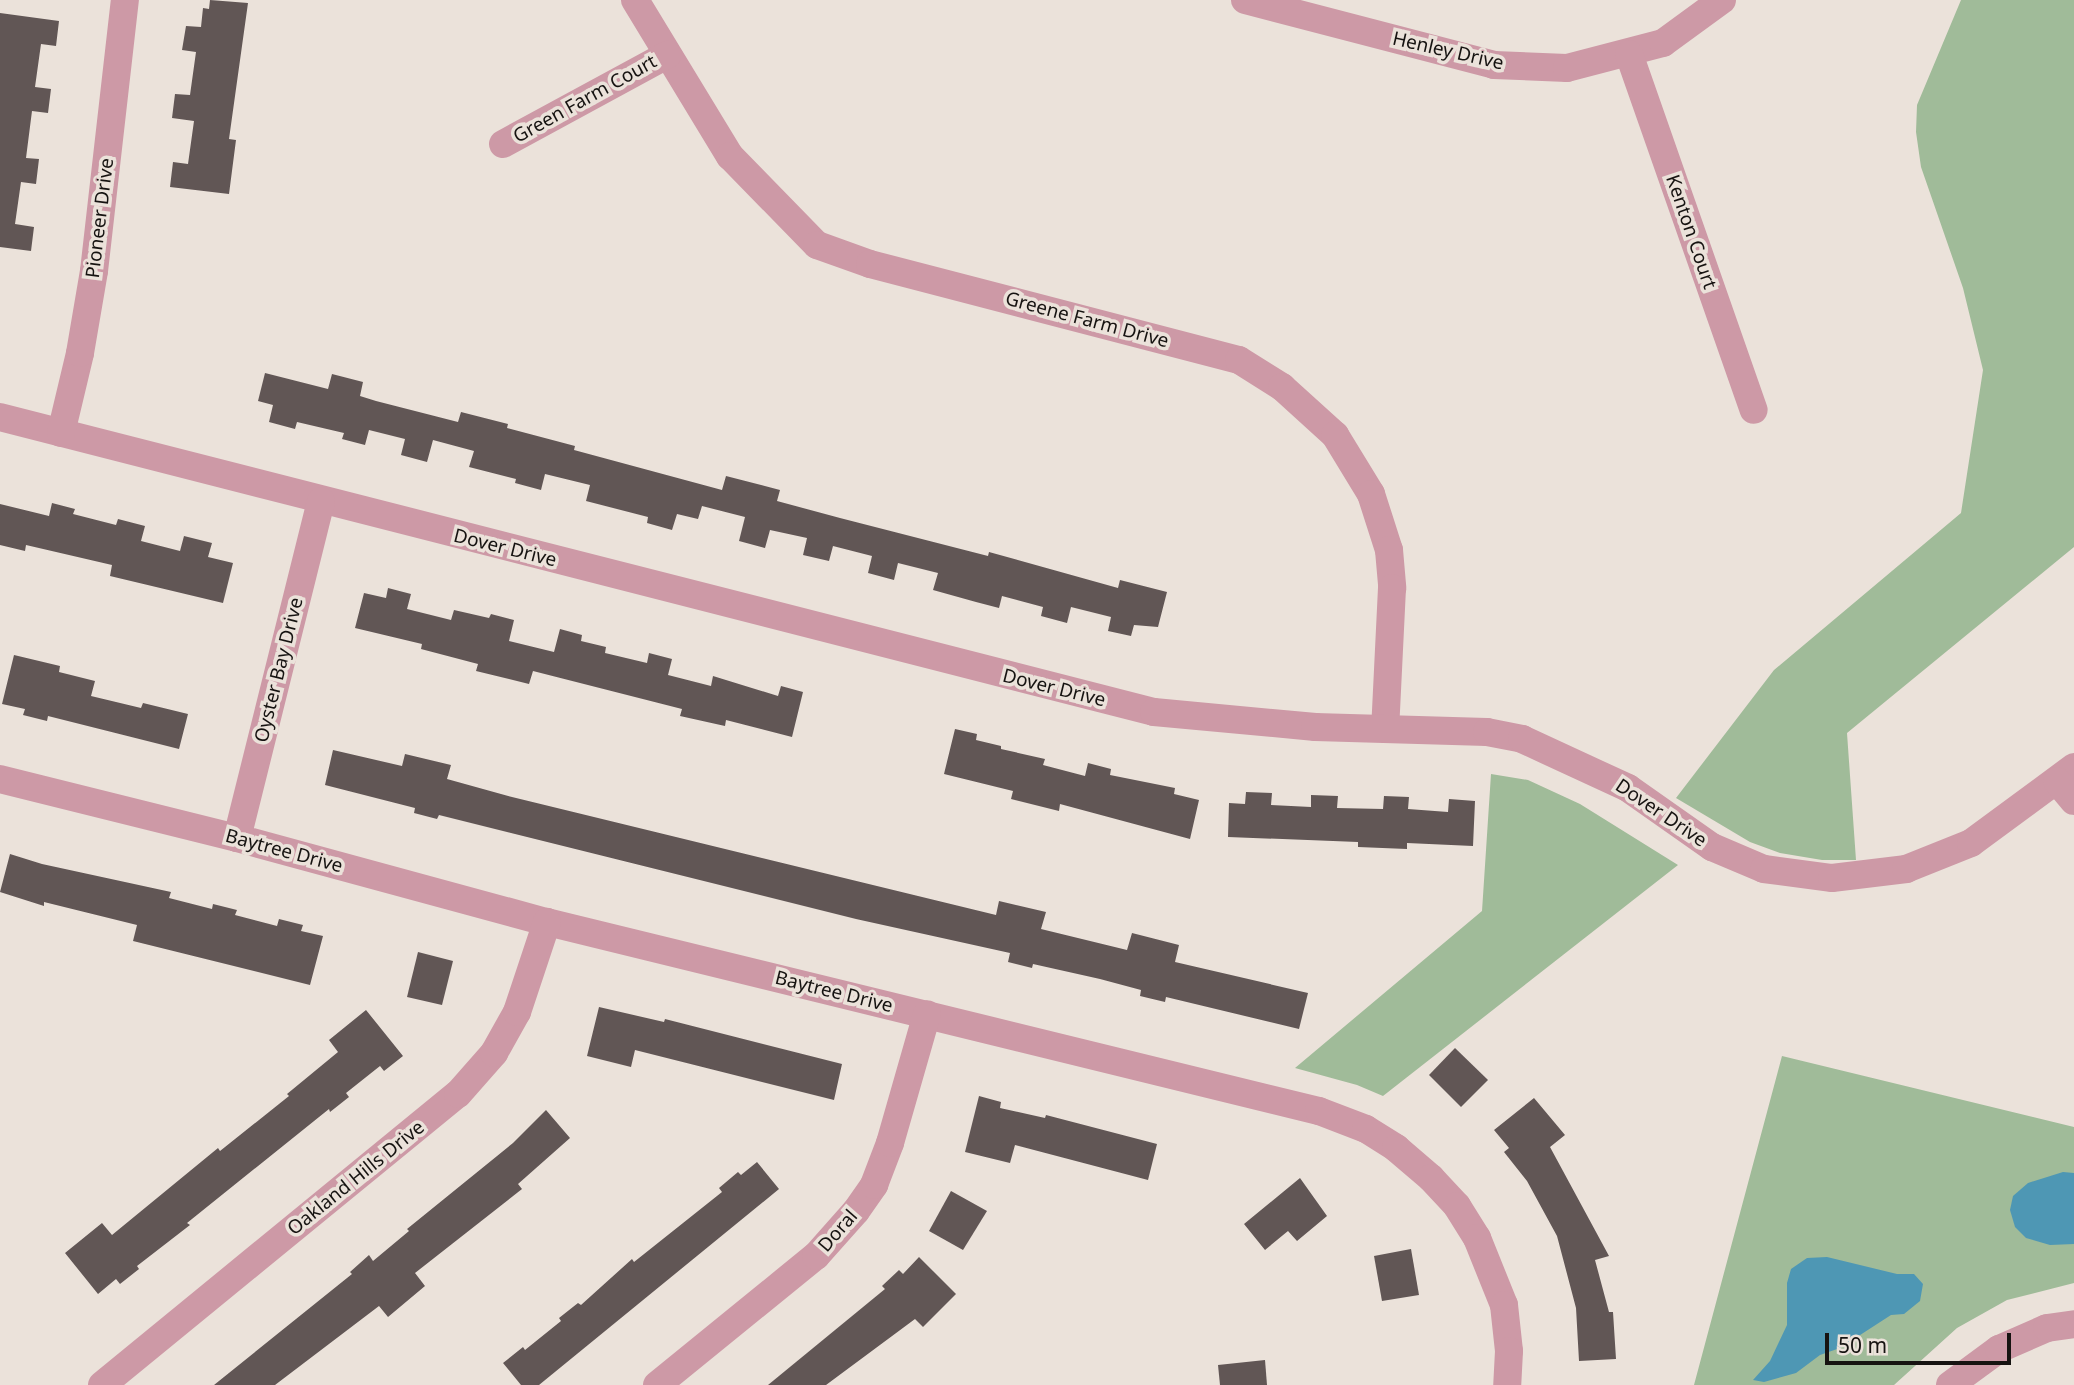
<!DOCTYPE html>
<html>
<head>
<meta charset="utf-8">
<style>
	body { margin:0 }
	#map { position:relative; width:2074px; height:1385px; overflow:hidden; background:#ebe2da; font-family:"Noto Sans",sans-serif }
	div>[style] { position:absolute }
	.green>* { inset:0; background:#a0bb99 }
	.water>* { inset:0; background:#4e97b4 }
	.building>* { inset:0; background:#615655 }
	.minor>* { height:28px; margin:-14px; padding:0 14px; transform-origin:14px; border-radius:14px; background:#cd99a6 }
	span { translate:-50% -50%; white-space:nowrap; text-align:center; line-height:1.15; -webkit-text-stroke:7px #ebe2da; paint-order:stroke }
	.street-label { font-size:19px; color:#161311 }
	.scale { position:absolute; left:1825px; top:1333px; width:186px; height:32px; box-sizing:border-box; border:4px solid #161311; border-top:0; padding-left:9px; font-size:21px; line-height:24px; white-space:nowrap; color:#161311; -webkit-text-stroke:5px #ebe2da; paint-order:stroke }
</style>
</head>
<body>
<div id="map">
	<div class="green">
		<i style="clip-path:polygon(1961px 0,2074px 0,2074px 547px,1847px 733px,1856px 860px,1822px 860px,1780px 853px,1750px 842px,1676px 798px,1774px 670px,1961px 513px,1983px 370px,1963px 288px,1921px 167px,1916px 132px,1917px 105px)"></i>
		<i style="clip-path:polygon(1491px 774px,1528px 780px,1580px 804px,1678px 865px,1383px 1096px,1357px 1085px,1295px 1068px,1482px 911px)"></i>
		<i style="clip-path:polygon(1782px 1056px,2074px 1127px,2074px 1283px,2007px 1300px,1957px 1328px,1894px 1385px,1694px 1385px)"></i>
	</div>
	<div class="water">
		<i style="clip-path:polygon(2063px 1172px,2074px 1173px,2074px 1244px,2050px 1245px,2026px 1238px,2015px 1227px,2010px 1210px,2013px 1196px,2028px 1183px)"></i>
		<i style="clip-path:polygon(1827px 1257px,1897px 1274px,1914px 1274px,1923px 1284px,1920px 1301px,1904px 1314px,1891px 1315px,1840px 1348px,1820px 1355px,1796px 1373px,1764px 1382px,1753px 1380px,1770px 1361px,1787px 1325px,1787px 1283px,1791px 1269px,1807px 1258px)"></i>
	</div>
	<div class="building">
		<i style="clip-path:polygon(210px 0,248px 3px,229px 139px,236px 140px,229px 194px,170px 187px,173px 162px,188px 164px,194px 121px,172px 118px,175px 94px,190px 95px,196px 52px,182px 50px,186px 26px,201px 27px,203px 8px,209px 9px)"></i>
		<i style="clip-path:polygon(0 13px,59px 21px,56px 46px,41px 44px,35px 87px,51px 89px,48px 113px,32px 111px,26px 158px,39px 159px,36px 184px,21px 182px,15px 224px,34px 227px,31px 251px,0 247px)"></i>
		<i style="clip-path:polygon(265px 373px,328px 389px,332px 374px,363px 382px,360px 396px,376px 401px,458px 422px,461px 412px,508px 424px,507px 428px,575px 446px,574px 450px,722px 490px,726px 476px,780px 490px,777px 501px,840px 518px,988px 556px,989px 552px,1118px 588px,1120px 580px,1167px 592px,1158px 627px,1134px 625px,1131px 636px,1108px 631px,1111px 617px,1071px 607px,1067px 623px,1041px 616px,1043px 607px,1002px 596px,999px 608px,976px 602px,933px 590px,938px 573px,898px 563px,894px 580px,868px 573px,872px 556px,833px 546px,829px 561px,803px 555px,807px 538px,770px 530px,765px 548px,739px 541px,745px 517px,702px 506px,698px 519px,677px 514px,672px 530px,647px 523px,648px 517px,586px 501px,590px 485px,545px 474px,541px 490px,515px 483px,516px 479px,469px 467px,474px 451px,433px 440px,427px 462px,401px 455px,405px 439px,369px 430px,365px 445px,342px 439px,344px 433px,297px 422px,295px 429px,269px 422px,273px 405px,258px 401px)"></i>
		<i style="clip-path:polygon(52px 503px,75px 509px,73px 514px,116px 525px,118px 519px,145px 526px,141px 541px,180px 551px,184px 536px,212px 543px,208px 557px,233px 563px,223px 603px,110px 576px,112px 565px,26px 545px,25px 551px,0 545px,0 504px,49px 516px)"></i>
		<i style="clip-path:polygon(388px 588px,411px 594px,407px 609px,451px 620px,454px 610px,489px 618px,491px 614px,514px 620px,509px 641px,554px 652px,560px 629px,582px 635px,581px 641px,606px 647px,605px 653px,647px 663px,649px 653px,672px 659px,668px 675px,711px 686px,713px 676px,778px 696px,781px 686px,803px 692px,792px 737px,726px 720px,725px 726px,680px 716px,682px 709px,533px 671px,529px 684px,476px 671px,478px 664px,421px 649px,422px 644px,355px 628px,364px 593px,386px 598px)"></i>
		<i style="clip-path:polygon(14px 655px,60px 666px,59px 672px,95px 681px,91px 696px,141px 708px,143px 703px,188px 714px,179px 749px,48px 716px,47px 721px,23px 715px,25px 709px,2px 704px)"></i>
		<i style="clip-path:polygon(955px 729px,977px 734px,976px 740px,1001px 746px,1001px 749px,1045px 759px,1043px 765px,1085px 776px,1088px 763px,1111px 769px,1110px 775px,1175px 788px,1174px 794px,1199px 800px,1190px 839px,1060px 804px,1059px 811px,1011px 799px,1013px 791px,944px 774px)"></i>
		<i style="clip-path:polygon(333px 750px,402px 766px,405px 754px,451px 765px,447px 779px,512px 797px,996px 915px,999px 901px,1046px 912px,1041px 929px,1127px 950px,1132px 933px,1179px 945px,1175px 962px,1308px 993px,1299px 1029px,1166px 997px,1165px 1002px,1140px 996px,1141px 990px,1100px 979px,1033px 964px,1032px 968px,1008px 962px,1010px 953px,856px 919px,439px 815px,437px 819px,414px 813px,415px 808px,325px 785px)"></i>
		<i style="clip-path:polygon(1246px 792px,1272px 793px,1271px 805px,1311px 807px,1311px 795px,1338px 796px,1337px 808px,1383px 809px,1384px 796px,1409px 797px,1408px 809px,1448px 812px,1449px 799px,1475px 801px,1473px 846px,1407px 843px,1407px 849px,1358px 847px,1358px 842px,1228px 837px,1229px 803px,1245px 804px)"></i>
		<i style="clip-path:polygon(10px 854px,42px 864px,171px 892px,169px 898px,212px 909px,213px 904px,237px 910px,235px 915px,277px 926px,279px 919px,303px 925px,301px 931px,323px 936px,310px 985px,133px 941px,137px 925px,44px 902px,44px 906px,0 892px)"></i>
		<i style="clip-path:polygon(418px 952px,453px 961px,442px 1005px,407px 997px)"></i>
		<i style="clip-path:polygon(599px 1007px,664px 1022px,665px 1019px,842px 1064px,834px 1100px,635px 1050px,631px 1067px,587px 1056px)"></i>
		<i style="clip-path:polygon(366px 1010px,403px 1056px,384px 1071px,380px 1066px,346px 1093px,349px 1097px,330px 1112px,329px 1109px,187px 1223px,190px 1225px,137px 1266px,139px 1269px,120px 1284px,116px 1279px,98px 1294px,65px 1253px,102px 1223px,112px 1235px,218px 1148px,220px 1151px,289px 1096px,287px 1094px,338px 1052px,329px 1040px)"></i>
		<i style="clip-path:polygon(1455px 1048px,1488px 1080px,1461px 1107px,1429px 1075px)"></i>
		<i style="clip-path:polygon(979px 1096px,1001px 1102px,1000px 1108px,1045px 1118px,1046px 1115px,1157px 1144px,1148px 1180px,1015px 1145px,1010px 1163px,965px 1152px)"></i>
		<i style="clip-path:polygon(1534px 1098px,1565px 1135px,1550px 1147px,1609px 1256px,1595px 1260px,1609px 1312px,1613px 1312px,1616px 1359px,1579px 1361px,1576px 1308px,1557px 1236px,1527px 1181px,1504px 1152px,1509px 1148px,1494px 1130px)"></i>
		<i style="clip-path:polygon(546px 1110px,570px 1138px,518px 1184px,522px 1189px,415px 1273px,425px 1286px,388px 1317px,379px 1306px,275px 1385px,214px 1385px,352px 1274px,350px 1272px,369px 1255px,373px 1261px,409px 1231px,407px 1229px,513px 1143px)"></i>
		<i style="clip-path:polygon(757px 1162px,779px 1189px,539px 1385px,521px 1385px,503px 1363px,523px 1347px,525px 1350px,561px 1321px,559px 1318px,578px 1303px,581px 1305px,632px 1259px,634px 1262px,722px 1192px,719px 1188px,738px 1172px,741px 1175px)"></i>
		<i style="clip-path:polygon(1300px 1178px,1327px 1216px,1297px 1241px,1288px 1231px,1265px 1250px,1244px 1224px)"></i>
		<i style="clip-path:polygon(951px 1191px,987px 1211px,963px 1250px,929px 1231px)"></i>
		<i style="clip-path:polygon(1411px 1249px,1419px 1295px,1382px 1301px,1374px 1256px)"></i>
		<i style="clip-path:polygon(919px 1257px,956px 1294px,923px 1327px,915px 1319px,826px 1385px,768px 1385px,885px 1289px,882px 1286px,899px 1270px,903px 1274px)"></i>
		<i style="clip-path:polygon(1265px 1360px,1267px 1385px,1220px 1385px,1218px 1365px)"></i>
	</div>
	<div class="minor">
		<i style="left:635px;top:0;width:183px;rotate:58.7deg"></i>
		<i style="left:730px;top:156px;width:124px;rotate:45.7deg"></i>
		<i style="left:817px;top:245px;width:56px;rotate:19.7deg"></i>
		<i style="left:870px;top:264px;width:381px;rotate:14.6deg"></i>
		<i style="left:1239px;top:360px;width:51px;rotate:32.1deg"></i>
		<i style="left:1282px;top:387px;width:72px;rotate:42.2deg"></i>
		<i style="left:1335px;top:435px;width:69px;rotate:58.6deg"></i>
		<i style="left:1371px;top:494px;width:59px;rotate:72.2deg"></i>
		<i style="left:1389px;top:550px;width:38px;rotate:85deg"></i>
		<i style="left:1392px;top:588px;width:141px;rotate:92.8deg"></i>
		<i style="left:1245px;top:0;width:257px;rotate:14.6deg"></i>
		<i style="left:1494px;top:65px;width:73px;rotate:2.4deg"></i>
		<i style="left:1567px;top:68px;width:99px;rotate:-14.6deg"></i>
		<i style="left:1663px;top:43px;width:73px;rotate:-36.1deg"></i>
		<i style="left:1629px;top:54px;width:377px;rotate:70.7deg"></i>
		<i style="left:503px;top:144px;width:187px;rotate:-28.5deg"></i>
		<i style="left:0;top:417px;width:1191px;rotate:14.34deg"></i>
		<i style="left:1154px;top:712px;width:162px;rotate:5.3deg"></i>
		<i style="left:1315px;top:727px;width:172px;rotate:1.7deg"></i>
		<i style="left:1487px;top:732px;width:36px;rotate:11deg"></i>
		<i style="left:1522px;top:739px;width:117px;rotate:24.8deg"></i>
		<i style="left:1628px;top:788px;width:103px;rotate:35.1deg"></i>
		<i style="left:1712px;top:847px;width:56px;rotate:22.9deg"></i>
		<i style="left:1764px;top:869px;width:69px;rotate:7.5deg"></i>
		<i style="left:1832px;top:878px;width:75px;rotate:-6.9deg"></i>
		<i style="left:1906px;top:869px;width:70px;rotate:-21.8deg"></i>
		<i style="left:1971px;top:843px;width:128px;rotate:-36.4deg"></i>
		<i style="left:61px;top:433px;width:82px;rotate:-76.6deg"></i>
		<i style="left:80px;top:353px;width:83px;rotate:-80.3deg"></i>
		<i style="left:94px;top:271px;width:273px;rotate:-83.5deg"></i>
		<i style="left:0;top:779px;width:244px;rotate:14deg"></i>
		<i style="left:237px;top:838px;width:321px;rotate:15.2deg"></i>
		<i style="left:547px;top:922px;width:795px;rotate:13.76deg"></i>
		<i style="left:1319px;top:1111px;width:50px;rotate:21deg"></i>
		<i style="left:1366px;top:1129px;width:36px;rotate:32deg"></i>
		<i style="left:1396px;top:1148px;width:46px;rotate:40.6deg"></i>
		<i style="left:1431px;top:1178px;width:38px;rotate:47deg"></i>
		<i style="left:1457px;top:1206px;width:38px;rotate:58deg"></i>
		<i style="left:1477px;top:1238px;width:72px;rotate:68.1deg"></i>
		<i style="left:1504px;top:1305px;width:46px;rotate:83.8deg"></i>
		<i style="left:1509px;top:1351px;width:34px;rotate:93deg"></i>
		<i style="left:2057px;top:781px;width:26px;rotate:50deg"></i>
		<i style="left:237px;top:838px;width:347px;rotate:-76deg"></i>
		<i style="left:102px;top:1385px;width:460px;rotate:-39.3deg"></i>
		<i style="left:458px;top:1094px;width:55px;rotate:-48.7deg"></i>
		<i style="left:494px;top:1053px;width:47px;rotate:-60.7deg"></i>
		<i style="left:517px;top:1012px;width:95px;rotate:-71.6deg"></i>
		<i style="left:657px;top:1385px;width:205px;rotate:-39.1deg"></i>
		<i style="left:816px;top:1256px;width:60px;rotate:-48.4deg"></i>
		<i style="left:856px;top:1211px;width:32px;rotate:-55deg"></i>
		<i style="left:874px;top:1185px;width:45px;rotate:-69.1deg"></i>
		<i style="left:890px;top:1143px;width:134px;rotate:-74deg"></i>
		<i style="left:1950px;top:1385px;width:61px;rotate:-36.3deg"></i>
		<i style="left:1999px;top:1349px;width:52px;rotate:-23.6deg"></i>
		<i style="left:2047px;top:1328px;width:27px;rotate:-8deg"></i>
	</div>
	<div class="street-label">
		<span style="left:1448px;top:51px;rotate:13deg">Henley Drive</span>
		<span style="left:585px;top:99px;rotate:-29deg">Green Farm Court</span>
		<span style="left:100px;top:218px;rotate:-83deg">Pioneer Drive</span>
		<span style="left:1691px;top:232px;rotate:71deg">Kenton Court</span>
		<span style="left:1087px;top:320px;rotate:15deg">Greene Farm Drive</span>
		<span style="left:505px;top:548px;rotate:14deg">Dover Drive</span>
		<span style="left:279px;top:670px;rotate:-76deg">Oyster Bay Drive</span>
		<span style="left:1054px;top:688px;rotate:14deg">Dover Drive</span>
		<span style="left:1661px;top:813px;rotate:34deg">Dover Drive</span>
		<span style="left:284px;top:851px;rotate:15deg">Baytree Drive</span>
		<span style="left:834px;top:992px;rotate:14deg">Baytree Drive</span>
		<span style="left:356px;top:1178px;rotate:-39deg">Oakland Hills Drive</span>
		<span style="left:838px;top:1231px;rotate:-49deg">Doral</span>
	</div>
	<div class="scale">50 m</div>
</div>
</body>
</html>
